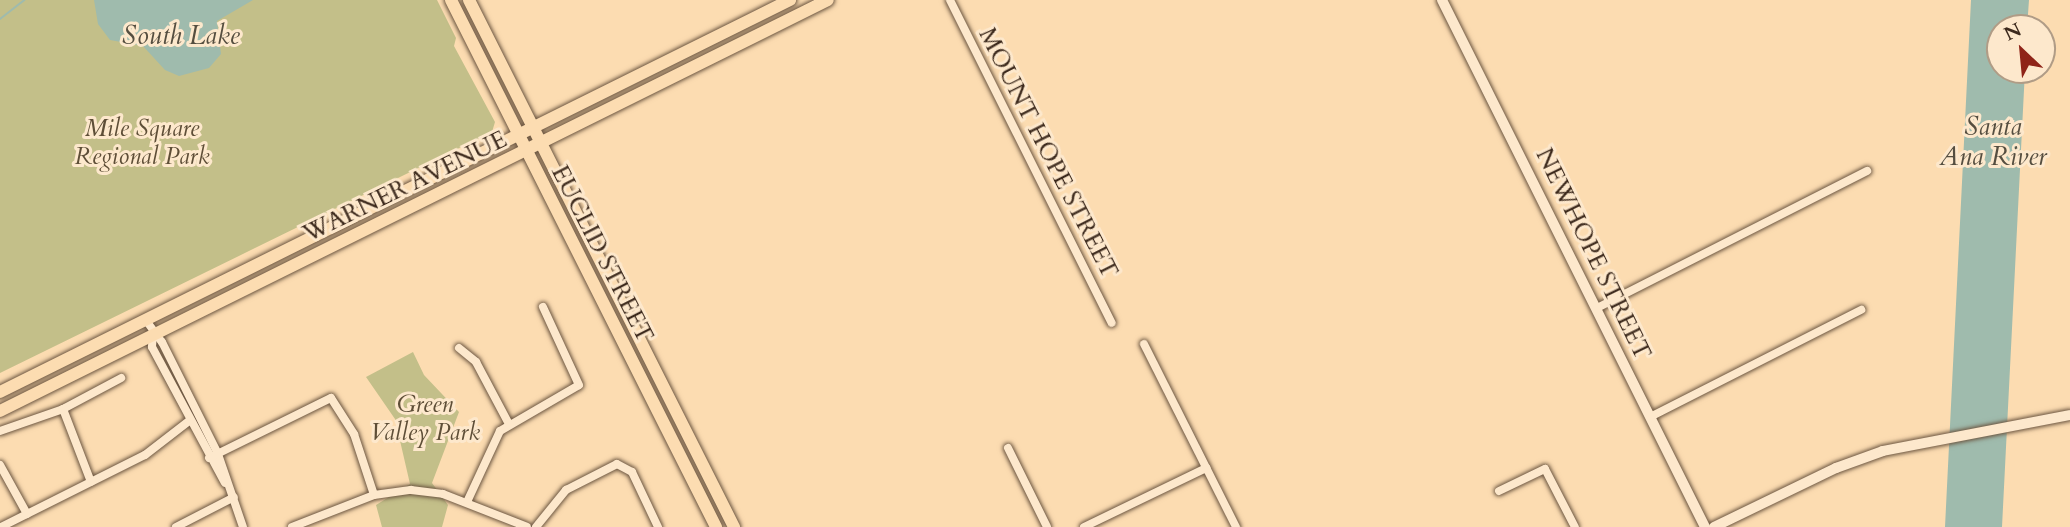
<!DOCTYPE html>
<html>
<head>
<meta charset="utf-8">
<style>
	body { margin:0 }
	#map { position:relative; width:2070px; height:527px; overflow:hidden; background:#fcdcb1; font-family:Cardo,serif }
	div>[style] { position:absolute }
	.green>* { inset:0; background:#c3bf89 }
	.water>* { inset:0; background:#9fbbad }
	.stream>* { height:2px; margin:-1px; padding:0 1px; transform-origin:1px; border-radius:1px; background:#9fbbad }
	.roads { filter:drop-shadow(0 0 2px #6c5641) drop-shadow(0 0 2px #6c5641) }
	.minor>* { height:8px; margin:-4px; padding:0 4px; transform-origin:4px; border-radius:4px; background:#fde8cc }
	.tertiary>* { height:10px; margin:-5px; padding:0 5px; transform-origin:5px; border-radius:5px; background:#fde8cc }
	.secondary>* { height:10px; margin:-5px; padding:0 5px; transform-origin:5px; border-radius:5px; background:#fde8cc }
	.primary>* { height:12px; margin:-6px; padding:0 6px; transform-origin:6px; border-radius:6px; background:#fcdcb1 }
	span { translate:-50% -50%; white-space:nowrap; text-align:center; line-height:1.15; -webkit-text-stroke:6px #fde8cc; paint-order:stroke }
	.park-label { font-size:24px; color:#5e4e37; font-style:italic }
	.street-label { font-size:24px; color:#3c291c }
	.water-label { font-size:26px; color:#554e40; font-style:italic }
	.north { position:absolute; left:1986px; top:14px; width:70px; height:70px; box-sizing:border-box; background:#fde8cc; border:2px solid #b09c86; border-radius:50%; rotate:334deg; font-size:19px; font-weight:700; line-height:28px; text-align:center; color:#3c291c }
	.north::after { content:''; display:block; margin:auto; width:24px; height:32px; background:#8f2418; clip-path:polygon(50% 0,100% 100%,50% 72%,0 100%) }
</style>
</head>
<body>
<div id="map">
	<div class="green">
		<i style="clip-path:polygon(0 0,437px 0,456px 38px,454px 46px,495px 122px,492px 132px,0 373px)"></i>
		<i style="clip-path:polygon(413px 352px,424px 375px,459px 412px,432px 483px,448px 505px,442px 527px,382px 527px,376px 505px,410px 484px,395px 419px,366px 377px)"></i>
	</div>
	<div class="water">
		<i style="clip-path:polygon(94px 0,253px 0,217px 21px,221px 54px,209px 68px,179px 76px,165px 70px,143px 46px,110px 40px,98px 24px)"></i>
		<i style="clip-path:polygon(1971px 0,2029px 0,2027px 28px,2000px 28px,2000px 70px,2025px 70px,2002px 527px,1945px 527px)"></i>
	</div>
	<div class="stream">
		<i style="left:0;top:19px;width:31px;rotate:-38deg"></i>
	</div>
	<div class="roads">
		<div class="minor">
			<i style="left:950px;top:0;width:361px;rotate:63.4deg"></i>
			<i style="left:1597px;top:308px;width:303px;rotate:-26.9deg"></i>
			<i style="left:145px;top:319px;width:29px;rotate:54deg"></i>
			<i style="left:162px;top:342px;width:125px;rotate:63.4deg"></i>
			<i style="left:218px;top:454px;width:77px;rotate:71.1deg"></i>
			<i style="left:153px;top:335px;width:12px;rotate:95deg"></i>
			<i style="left:152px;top:347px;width:154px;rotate:61.8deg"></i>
			<i style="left:1144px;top:344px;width:205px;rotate:63.3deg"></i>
			<i style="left:459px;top:348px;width:22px;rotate:39deg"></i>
			<i style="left:476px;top:362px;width:70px;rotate:62deg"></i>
			<i style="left:63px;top:409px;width:78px;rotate:69deg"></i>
			<i style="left:1650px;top:417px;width:237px;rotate:-26.9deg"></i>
			<i style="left:0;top:431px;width:67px;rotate:-19.2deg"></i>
			<i style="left:63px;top:409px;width:66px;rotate:-28.1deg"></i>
			<i style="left:1008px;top:448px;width:88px;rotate:63.7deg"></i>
			<i style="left:209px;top:458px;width:136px;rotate:-26.2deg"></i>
			<i style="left:331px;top:398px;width:43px;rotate:57.4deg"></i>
			<i style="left:354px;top:434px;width:64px;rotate:71.8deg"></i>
			<i style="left:0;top:465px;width:56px;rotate:61.1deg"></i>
			<i style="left:1499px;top:491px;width:51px;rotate:-25.6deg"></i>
			<i style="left:1545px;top:469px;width:65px;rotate:62.7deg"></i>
			<i style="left:467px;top:502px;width:78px;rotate:-65.1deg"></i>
			<i style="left:500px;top:431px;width:91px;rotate:-30.2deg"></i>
			<i style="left:579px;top:385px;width:86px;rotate:-114.8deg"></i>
			<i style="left:1px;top:527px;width:161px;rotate:-26.6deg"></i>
			<i style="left:145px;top:455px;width:56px;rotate:-37.7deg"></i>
			<i style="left:176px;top:527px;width:65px;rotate:-27.3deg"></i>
			<i style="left:292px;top:527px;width:88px;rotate:-21.3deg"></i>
			<i style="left:374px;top:495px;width:37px;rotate:-8deg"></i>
			<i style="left:411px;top:490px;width:32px;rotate:7deg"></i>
			<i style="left:443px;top:494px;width:90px;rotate:21.4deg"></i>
			<i style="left:536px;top:527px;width:48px;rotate:-51deg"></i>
			<i style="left:566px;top:490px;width:57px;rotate:-27deg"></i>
			<i style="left:617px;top:464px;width:17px;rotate:28deg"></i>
			<i style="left:632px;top:472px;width:61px;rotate:64.7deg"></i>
			<i style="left:1084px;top:527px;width:136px;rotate:-25.8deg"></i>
		</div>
		<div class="tertiary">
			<i style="left:1442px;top:0;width:589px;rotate:63.48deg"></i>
		</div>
		<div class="secondary">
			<i style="left:1714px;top:527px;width:136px;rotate:-25.8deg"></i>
			<i style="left:1836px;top:468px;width:50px;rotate:-19.9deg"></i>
			<i style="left:1883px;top:451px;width:190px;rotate:-10.9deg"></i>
		</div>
		<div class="primary">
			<i style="left:451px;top:0;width:590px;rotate:63.3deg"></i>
			<i style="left:469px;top:0;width:590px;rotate:63.3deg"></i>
			<i style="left:0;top:392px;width:882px;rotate:-26.39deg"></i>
			<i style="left:0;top:411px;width:924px;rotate:-26.4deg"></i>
		</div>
	</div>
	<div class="park-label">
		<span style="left:142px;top:143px">Mile Square<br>Regional Park</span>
		<span style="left:425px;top:419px">Green<br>Valley Park</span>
	</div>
	<div class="street-label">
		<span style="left:1048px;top:153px;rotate:63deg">MOUNT HOPE STREET</span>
		<span style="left:405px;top:187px;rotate:-26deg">WARNER AVENUE</span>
		<span style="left:602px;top:254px;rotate:63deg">EUCLID STREET</span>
		<span style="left:1593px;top:254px;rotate:64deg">NEWHOPE STREET</span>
	</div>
	<div class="water-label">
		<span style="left:181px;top:36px">South Lake</span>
		<span style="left:1993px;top:142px">Santa<br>Ana River</span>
	</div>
	<div class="north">N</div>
</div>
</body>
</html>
